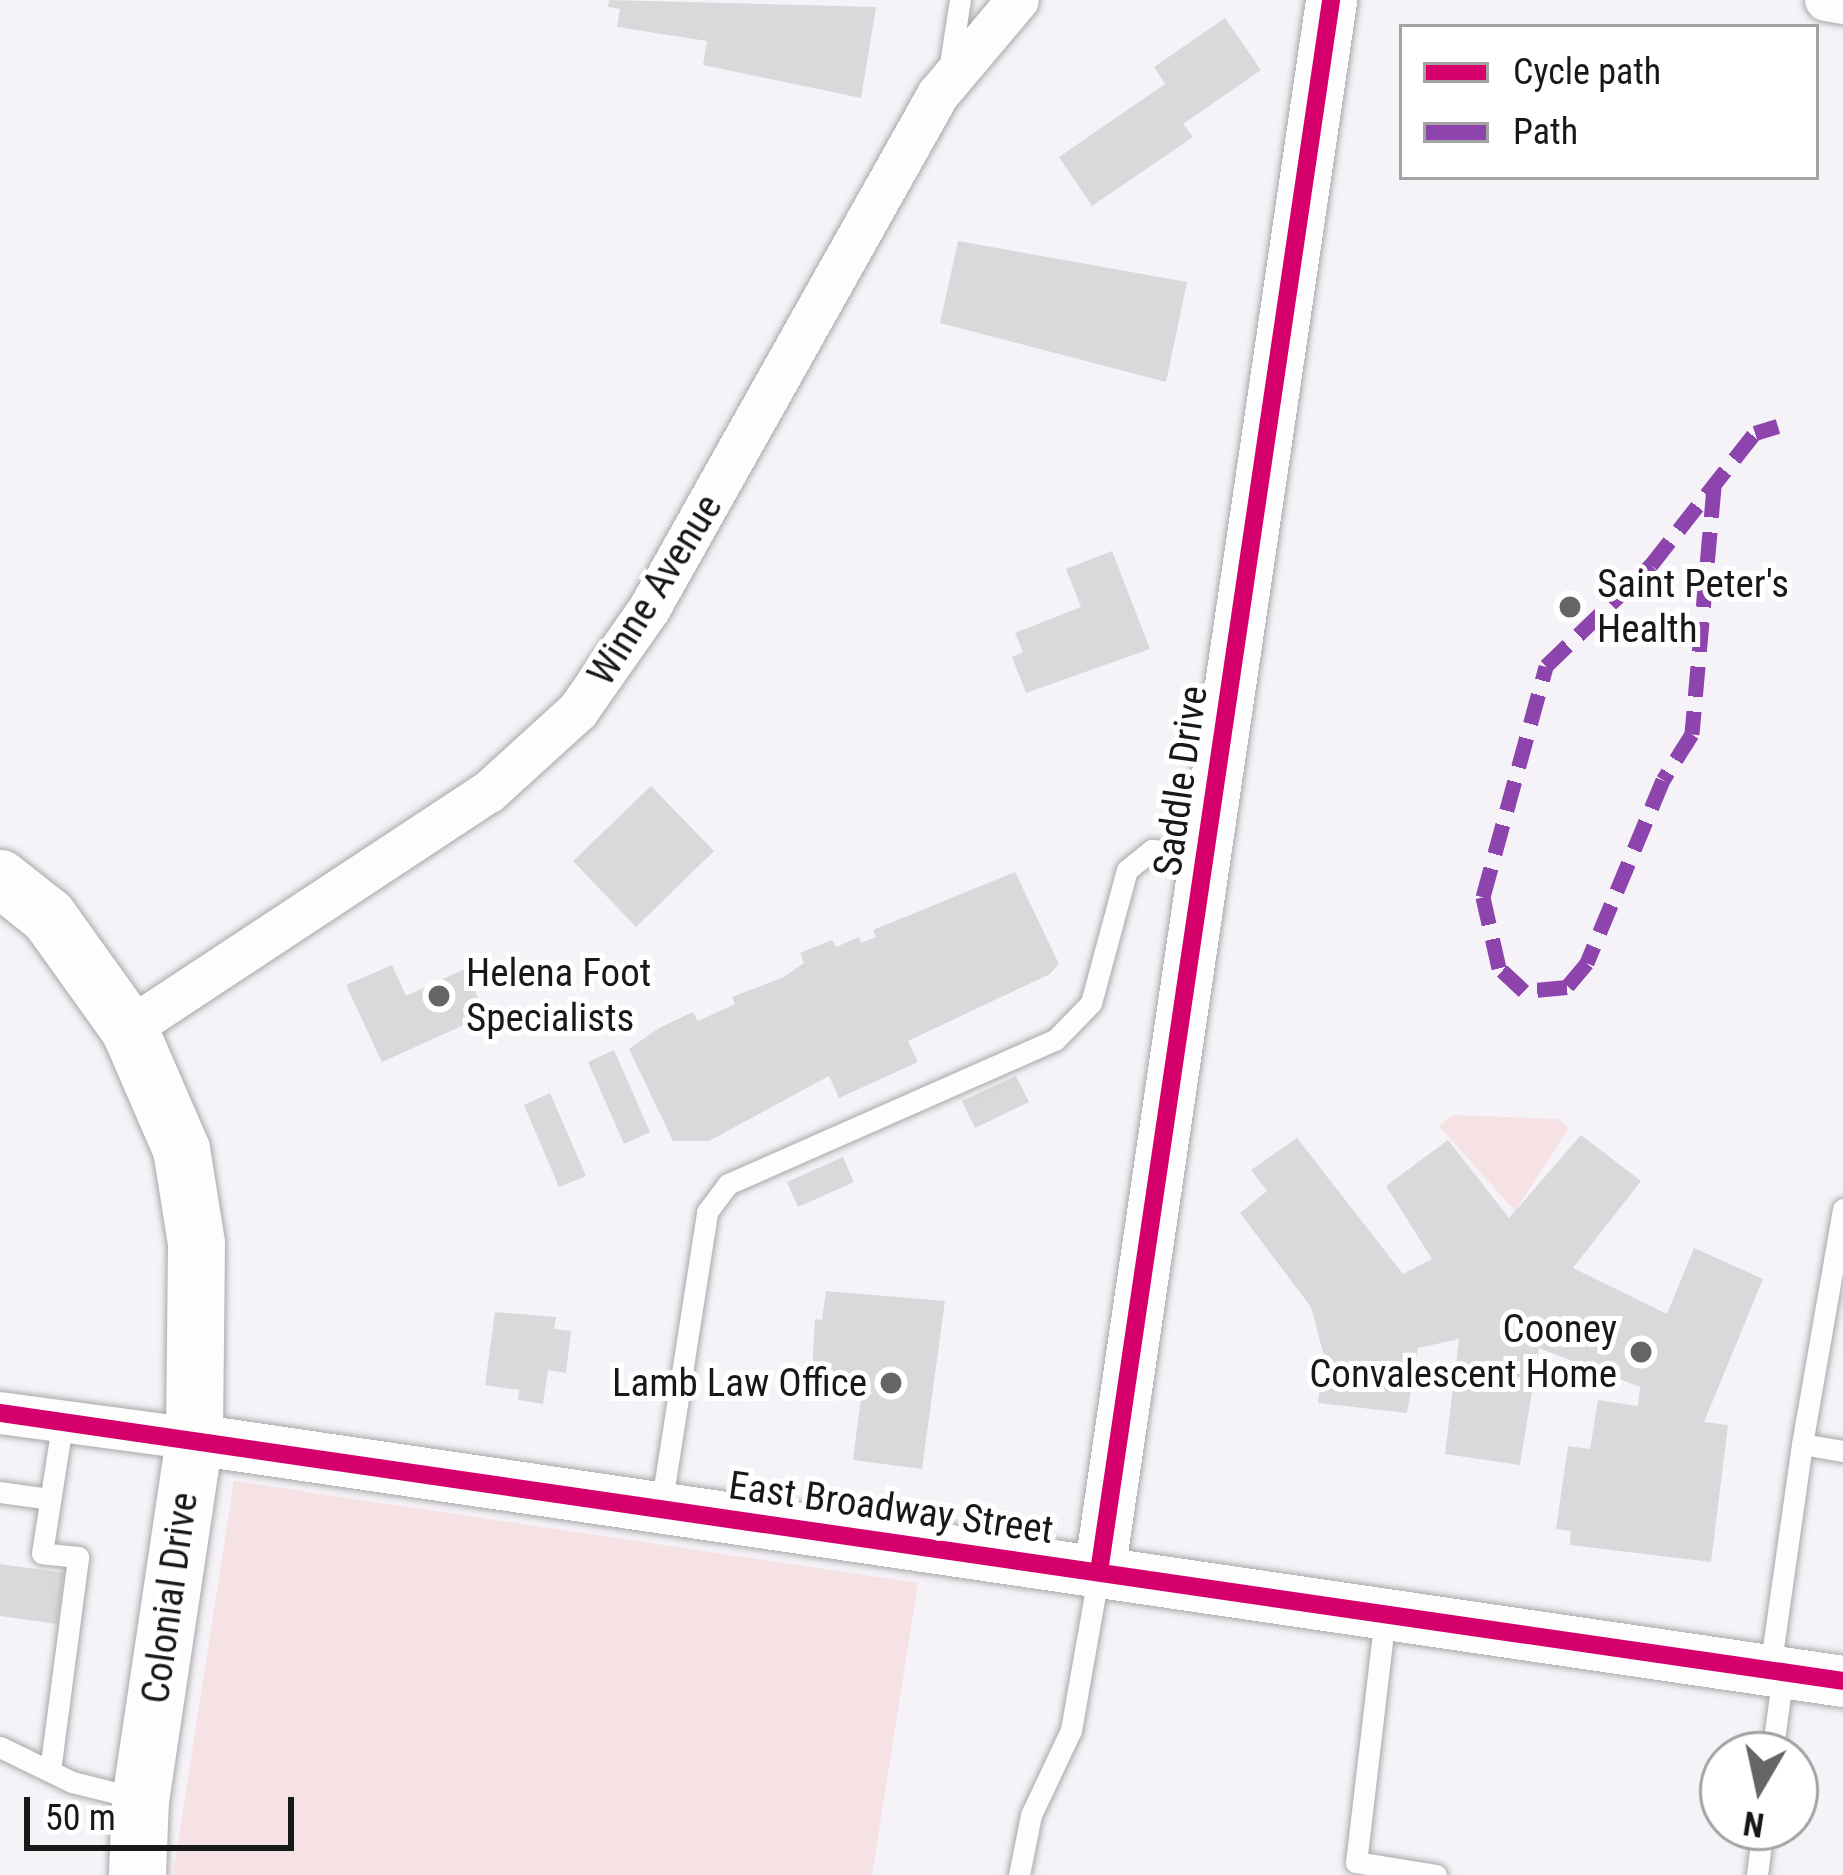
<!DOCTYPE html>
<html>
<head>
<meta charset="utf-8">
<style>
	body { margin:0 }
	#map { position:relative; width:1843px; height:1875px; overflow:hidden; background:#f5f3f7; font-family:"Roboto Condensed",sans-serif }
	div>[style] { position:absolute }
	.green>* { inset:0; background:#f6e1e4 }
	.building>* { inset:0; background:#d9d8db }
	.roads { filter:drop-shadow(0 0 3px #a9a8aa) drop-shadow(0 0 3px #a9a8aa) }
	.service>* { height:21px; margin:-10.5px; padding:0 10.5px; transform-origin:10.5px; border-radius:10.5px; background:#fefdfe }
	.minor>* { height:42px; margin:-21px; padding:0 21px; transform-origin:21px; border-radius:21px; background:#fefdfe }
	.tertiary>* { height:51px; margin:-25.5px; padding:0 25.5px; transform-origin:25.5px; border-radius:25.5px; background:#fefdfe }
	.secondary>* { height:57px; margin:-28.5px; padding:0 28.5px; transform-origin:28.5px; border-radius:28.5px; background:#fefdfe }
	.quiet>* { height:15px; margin-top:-7.5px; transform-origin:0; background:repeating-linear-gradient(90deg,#8e44ad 0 30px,transparent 0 45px) }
	.cycleway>* { height:18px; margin:-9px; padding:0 9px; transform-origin:9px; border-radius:9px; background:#d6006c }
	.dots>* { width:33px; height:33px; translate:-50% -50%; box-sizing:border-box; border:6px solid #fff; border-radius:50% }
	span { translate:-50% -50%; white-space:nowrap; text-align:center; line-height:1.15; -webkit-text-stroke:10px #fff; paint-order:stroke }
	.poi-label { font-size:39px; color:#181819 }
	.left { translate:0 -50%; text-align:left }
	.right { translate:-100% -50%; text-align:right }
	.street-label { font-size:39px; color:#181819 }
	.legend { position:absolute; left:1399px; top:24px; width:420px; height:156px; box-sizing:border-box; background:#fff; border:3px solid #a3a3a3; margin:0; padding:15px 21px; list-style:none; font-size:36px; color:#181819 }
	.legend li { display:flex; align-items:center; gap:24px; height:60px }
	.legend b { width:60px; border:3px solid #a3a3a3 }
	.north { position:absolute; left:1699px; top:1731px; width:120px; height:120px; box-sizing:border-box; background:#fff; border:3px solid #a3a3a3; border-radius:50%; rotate:189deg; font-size:33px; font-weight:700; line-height:48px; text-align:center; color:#181819 }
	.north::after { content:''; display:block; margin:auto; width:42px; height:54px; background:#656567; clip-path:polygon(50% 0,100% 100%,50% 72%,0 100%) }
	.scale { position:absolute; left:24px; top:1797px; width:270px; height:54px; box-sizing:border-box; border:6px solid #181819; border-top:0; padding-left:15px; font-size:36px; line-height:42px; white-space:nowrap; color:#181819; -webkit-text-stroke:9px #fff; paint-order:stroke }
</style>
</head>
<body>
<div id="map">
	<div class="green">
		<i style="clip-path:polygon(1453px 1115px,1558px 1119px,1569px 1128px,1515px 1211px,1439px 1126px)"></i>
		<i style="clip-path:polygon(234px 1481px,918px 1583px,872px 1875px,173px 1875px)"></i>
	</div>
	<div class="building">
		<i style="clip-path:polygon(609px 0,876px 7px,861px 98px,703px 65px,707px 41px,617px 27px,620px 9px,608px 7px)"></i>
		<i style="clip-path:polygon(1225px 18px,1261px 70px,1183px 124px,1193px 137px,1092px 206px,1059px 157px,1165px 84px,1154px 67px)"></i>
		<i style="clip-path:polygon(958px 241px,1187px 282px,1166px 382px,940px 323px)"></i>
		<i style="clip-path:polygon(1112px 551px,1150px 649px,1026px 693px,1012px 657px,1023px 652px,1015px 633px,1081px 607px,1066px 569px)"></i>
		<i style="clip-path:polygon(651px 786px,714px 851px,636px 927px,573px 861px)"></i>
		<i style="clip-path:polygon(1015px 872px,1059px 964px,1050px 974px,908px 1041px,918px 1062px,839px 1098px,829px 1076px,709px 1141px,673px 1141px,629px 1049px,659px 1028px,693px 1012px,698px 1021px,735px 1004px,732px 997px,784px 977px,804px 963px,800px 953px,832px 940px,836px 947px,859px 937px,861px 943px,876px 937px,873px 930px)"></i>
		<i style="clip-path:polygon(392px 965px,406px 996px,465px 969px,486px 1015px,382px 1062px,346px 985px)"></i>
		<i style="clip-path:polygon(614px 1050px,650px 1132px,624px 1144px,588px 1062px)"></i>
		<i style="clip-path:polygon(1016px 1076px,1029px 1102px,975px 1128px,962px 1101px)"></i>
		<i style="clip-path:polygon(550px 1093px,586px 1176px,559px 1187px,524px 1105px)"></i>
		<i style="clip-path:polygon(1581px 1135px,1641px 1181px,1573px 1268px,1667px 1314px,1694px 1248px,1763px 1279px,1704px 1422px,1728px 1425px,1711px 1562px,1570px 1545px,1571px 1531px,1556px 1529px,1568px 1446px,1590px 1449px,1598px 1400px,1638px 1406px,1640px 1387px,1539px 1348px,1520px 1465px,1445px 1454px,1459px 1339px,1418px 1348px,1407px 1413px,1318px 1403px,1324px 1356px,1311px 1307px,1240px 1213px,1267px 1191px,1251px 1170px,1297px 1138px,1403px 1274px,1432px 1259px,1386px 1186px,1448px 1140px,1509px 1218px)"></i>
		<i style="clip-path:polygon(843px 1157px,854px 1182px,798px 1207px,787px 1182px)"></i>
		<i style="clip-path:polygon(826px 1291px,945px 1301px,922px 1469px,853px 1460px,862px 1390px,812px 1375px,815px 1319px,822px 1320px)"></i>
		<i style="clip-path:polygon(495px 1312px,556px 1317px,554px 1329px,571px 1331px,566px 1373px,548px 1370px,543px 1404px,518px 1400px,519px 1390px,485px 1385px)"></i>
		<i style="clip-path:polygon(0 1564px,64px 1573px,57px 1624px,0 1616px)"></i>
	</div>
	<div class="roads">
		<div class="service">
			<i style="left:949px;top:70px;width:71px;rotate:-81.1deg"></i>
			<i style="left:1843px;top:1209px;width:239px;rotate:99.9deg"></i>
			<i style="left:1802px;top:1444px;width:42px;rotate:9.7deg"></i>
			<i style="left:0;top:1492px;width:50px;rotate:8deg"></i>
			<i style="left:661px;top:1507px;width:299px;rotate:-81.1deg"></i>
			<i style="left:707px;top:1212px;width:35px;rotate:-53deg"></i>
			<i style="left:728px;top:1184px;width:357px;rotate:-23.8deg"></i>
			<i style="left:1055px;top:1040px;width:52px;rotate:-45.8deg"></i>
			<i style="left:1091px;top:1003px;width:138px;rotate:-74.9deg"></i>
			<i style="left:1127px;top:870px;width:32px;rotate:-39deg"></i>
			<i style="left:1152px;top:850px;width:53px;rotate:5.4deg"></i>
			<i style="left:1385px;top:1616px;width:248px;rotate:96.7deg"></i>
			<i style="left:1356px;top:1862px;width:81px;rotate:9.2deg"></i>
			<i style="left:1770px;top:1669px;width:227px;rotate:-81.9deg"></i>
			<i style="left:0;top:1747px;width:80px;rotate:25.9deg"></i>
			<i style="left:72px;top:1782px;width:70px;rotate:14deg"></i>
			<i style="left:1772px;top:1755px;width:83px;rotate:-82.4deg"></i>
			<i style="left:50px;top:1771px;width:216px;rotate:-82.5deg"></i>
			<i style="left:78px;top:1557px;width:36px;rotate:-174deg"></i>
			<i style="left:42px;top:1553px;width:136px;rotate:-81.1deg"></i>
			<i style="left:1019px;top:1875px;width:61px;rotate:-78.7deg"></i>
			<i style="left:1031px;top:1815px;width:94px;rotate:-64.8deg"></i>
			<i style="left:1071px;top:1730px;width:160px;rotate:-80deg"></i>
			<i style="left:1757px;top:1875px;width:48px;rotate:-82.9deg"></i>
		</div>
		<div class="minor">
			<i style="left:1826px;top:0;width:17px;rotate:10deg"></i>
			<i style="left:129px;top:1029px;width:431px;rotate:-33.4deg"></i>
			<i style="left:489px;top:792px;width:120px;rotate:-42.3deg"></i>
			<i style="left:578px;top:711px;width:126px;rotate:-55deg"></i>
			<i style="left:650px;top:608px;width:588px;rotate:-60.69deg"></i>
			<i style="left:938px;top:95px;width:124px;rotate:-49.9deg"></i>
			<i style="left:0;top:1413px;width:196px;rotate:7.6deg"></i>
		</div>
		<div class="tertiary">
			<i style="left:194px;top:1439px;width:1667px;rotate:8.35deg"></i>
			<i style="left:1099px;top:1572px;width:1589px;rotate:-81.6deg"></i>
		</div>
		<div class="secondary">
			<i style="left:0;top:878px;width:61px;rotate:38.4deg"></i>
			<i style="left:48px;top:916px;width:139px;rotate:54.4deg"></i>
			<i style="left:129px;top:1029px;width:131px;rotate:66.6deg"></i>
			<i style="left:181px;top:1149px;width:95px;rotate:80.9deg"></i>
			<i style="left:196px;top:1243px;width:196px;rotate:90.6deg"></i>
			<i style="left:194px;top:1439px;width:364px;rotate:98.5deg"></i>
			<i style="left:140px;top:1799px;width:76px;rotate:92.3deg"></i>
		</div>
	</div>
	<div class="quiet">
		<i style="left:1714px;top:487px;width:248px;rotate:95.1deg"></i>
		<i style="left:1692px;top:734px;width:54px;rotate:122.2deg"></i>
		<i style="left:1663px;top:780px;width:198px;rotate:112.6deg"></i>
		<i style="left:1587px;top:963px;width:31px;rotate:130deg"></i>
		<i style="left:1567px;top:987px;width:43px;rotate:174.7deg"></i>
		<i style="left:1524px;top:991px;width:34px;rotate:-137deg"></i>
		<i style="left:1499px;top:968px;width:73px;rotate:-102.7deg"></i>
		<i style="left:1483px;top:897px;width:239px;rotate:-74.7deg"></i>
		<i style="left:1546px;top:666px;width:146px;rotate:-43.9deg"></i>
		<i style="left:1651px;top:565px;width:168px;rotate:-51.8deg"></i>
		<i style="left:1755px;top:433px;width:24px;rotate:-17deg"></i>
	</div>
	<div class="cycleway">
		<i style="left:0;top:1413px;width:1862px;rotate:8.27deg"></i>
		<i style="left:1099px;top:1572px;width:1589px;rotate:-81.6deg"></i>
	</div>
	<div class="dots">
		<i style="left:1570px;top:607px;background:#656567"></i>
		<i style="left:439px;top:996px;background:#656567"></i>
		<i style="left:1641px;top:1352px;background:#656567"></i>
		<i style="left:891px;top:1383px;background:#656567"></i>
	</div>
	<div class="poi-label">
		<span class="left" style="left:1597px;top:607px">Saint Peter's<br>Health</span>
		<span class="left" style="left:466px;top:996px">Helena Foot<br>Specialists</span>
		<span class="right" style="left:1617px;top:1352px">Cooney<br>Convalescent Home</span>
		<span class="right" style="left:867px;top:1383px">Lamb Law Office</span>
	</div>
	<div class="street-label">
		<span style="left:655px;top:590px;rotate:-58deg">Winne Avenue</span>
		<span style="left:1181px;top:781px;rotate:-82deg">Saddle Drive</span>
		<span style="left:891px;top:1508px;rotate:8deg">East Broadway Street</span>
		<span style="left:170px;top:1598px;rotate:-82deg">Colonial Drive</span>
	</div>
	<ul class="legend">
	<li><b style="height:15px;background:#d6006c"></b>Cycle path</li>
	<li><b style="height:15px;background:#8e44ad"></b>Path</li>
	</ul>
	<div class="north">N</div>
	<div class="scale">50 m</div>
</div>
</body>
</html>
